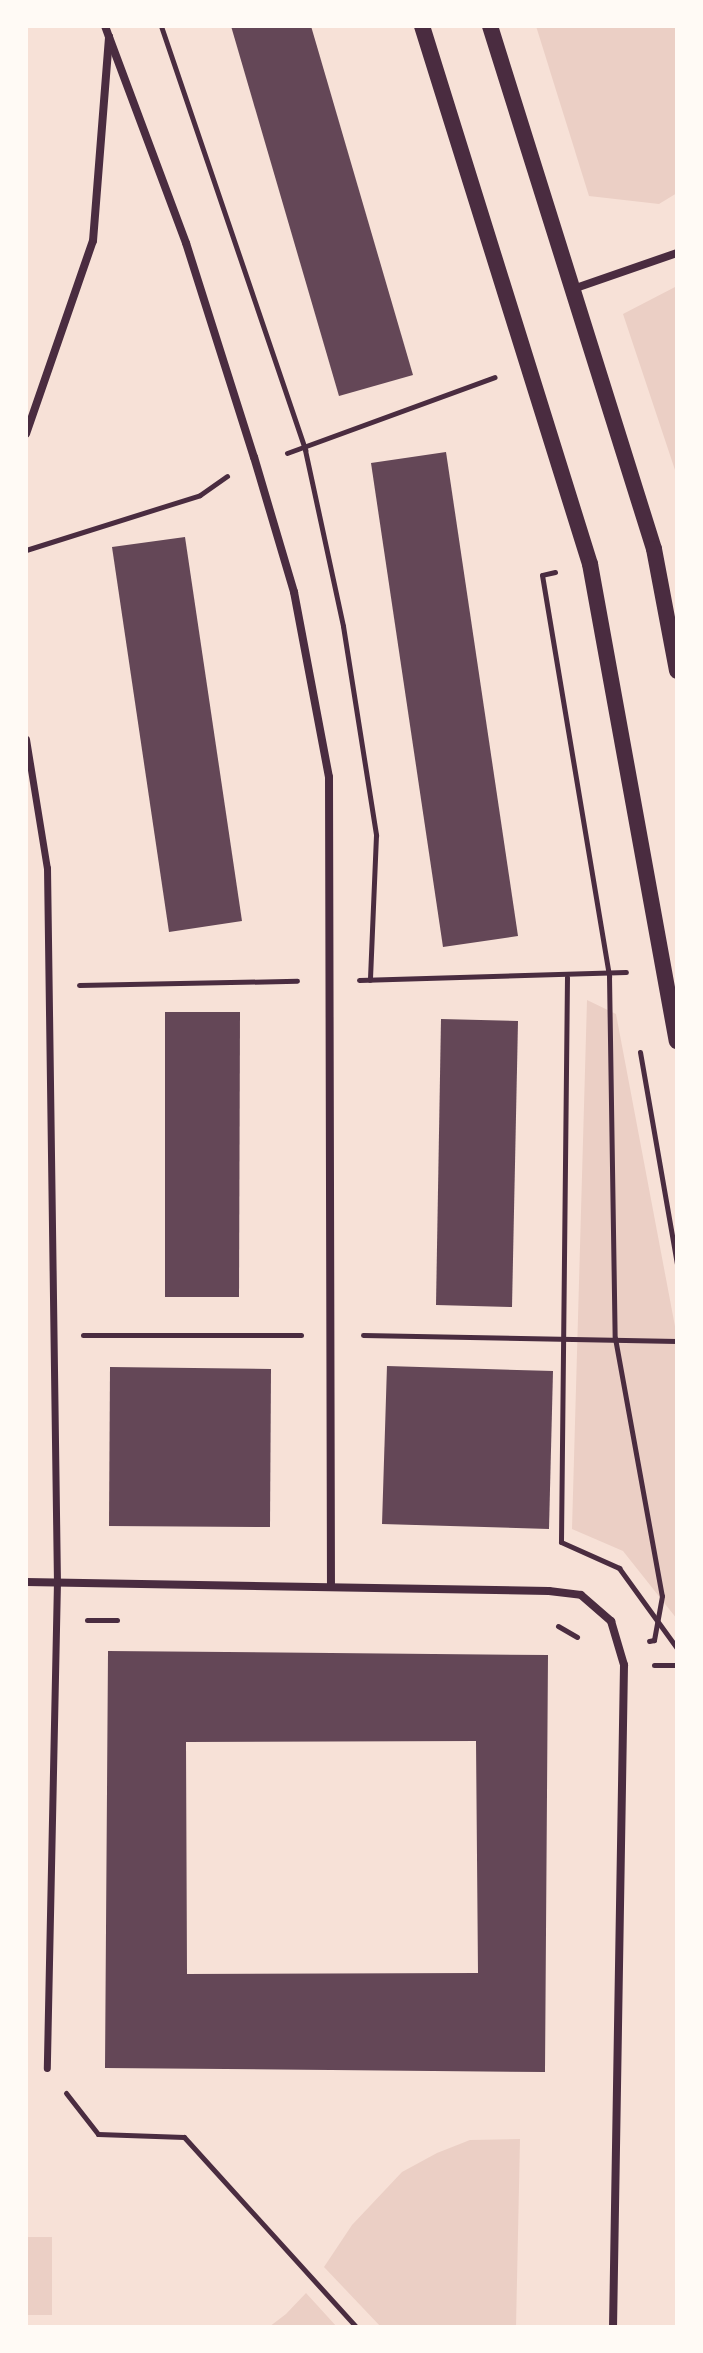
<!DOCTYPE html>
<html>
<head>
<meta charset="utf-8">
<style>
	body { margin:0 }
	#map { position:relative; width:703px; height:2353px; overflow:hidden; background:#f7e1d7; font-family:"Noto Sans",sans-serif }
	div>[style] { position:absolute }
	.green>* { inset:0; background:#ebcfc5 }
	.building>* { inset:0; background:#644757 }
	.path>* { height:5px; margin:-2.5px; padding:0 2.5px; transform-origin:2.5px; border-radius:2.5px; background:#4a2c40 }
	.pedestrian>* { height:7px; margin:-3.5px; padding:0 3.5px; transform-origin:3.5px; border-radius:3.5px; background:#4a2c40 }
	.minor>* { height:8px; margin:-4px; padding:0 4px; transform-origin:4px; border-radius:4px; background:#4a2c40 }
	.secondary>* { height:16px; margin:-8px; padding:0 8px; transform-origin:8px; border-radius:8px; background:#4a2c40 }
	span { translate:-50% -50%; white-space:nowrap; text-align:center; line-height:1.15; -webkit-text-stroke:6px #fffaf5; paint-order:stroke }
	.frame { position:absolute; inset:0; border:28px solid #fffaf5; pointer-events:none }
</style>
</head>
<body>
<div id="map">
	<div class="green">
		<i style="clip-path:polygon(536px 26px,677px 26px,677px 193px,659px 204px,589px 196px)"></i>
		<i style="clip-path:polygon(677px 286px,677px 476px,623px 314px)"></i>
		<i style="clip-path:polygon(587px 1000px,616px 1014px,677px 1337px,677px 1619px,623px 1551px,572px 1529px)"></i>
		<i style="clip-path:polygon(520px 2139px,516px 2327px,381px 2327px,324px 2267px,352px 2225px,402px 2172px,437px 2153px,470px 2140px)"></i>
		<i style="clip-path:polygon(26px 2237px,52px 2237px,52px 2315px,26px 2315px)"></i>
		<i style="clip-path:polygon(306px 2293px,337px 2327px,269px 2327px,286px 2314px)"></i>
	</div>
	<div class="building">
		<i style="clip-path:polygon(231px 26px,311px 26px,413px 375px,339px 396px)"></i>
		<i style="clip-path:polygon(446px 452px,518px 936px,443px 947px,371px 463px)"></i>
		<i style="clip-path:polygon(185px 537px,242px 921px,169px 932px,112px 547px)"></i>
		<i style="clip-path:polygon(165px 1012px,240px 1012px,239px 1297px,165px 1297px)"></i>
		<i style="clip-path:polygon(441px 1019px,518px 1021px,512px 1307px,436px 1305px)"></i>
		<i style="clip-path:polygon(387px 1366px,553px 1371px,549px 1529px,382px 1524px)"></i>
		<i style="clip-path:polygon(110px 1367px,271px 1369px,270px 1527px,109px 1526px)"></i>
		<i style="clip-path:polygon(evenodd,108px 1651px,548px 1655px,545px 2072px,105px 2068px,108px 1651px,476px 1741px,478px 1973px,187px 1974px,186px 1742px,476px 1741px)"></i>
	</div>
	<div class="path">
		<i style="left:161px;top:26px;width:448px;rotate:71.2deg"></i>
		<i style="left:305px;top:450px;width:180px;rotate:77.8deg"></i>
		<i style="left:343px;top:626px;width:212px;rotate:81deg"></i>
		<i style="left:376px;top:835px;width:145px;rotate:92.4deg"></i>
		<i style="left:287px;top:453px;width:221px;rotate:-20.1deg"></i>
		<i style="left:26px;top:550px;width:182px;rotate:-17.5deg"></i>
		<i style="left:200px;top:495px;width:33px;rotate:-35deg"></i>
		<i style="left:555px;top:572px;width:13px;rotate:167deg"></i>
		<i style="left:542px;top:575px;width:407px;rotate:80.5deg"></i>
		<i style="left:609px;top:976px;width:362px;rotate:89.1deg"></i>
		<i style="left:615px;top:1338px;width:262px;rotate:79.7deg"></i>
		<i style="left:662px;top:1596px;width:45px;rotate:100.3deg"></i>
		<i style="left:654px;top:1640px;width:5px;rotate:169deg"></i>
		<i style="left:567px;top:977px;width:565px;rotate:90.61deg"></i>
		<i style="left:561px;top:1542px;width:64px;rotate:24.1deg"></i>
		<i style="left:619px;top:1568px;width:99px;rotate:54.1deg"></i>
		<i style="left:359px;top:980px;width:267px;rotate:-1.7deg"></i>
		<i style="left:79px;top:985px;width:218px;rotate:-1.1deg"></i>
		<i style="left:640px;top:1052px;width:215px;rotate:80.1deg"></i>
		<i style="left:83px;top:1335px;width:218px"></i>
		<i style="left:363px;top:1335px;width:314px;rotate:1.1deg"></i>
		<i style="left:87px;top:1620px;width:30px"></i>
		<i style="left:558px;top:1626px;width:22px;rotate:30deg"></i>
		<i style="left:654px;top:1665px;width:23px"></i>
		<i style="left:66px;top:2093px;width:52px;rotate:52deg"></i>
		<i style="left:98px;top:2134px;width:86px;rotate:2deg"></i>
		<i style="left:184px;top:2137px;width:256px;rotate:47.8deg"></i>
	</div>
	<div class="pedestrian">
		<i style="left:26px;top:739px;width:131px;rotate:80.8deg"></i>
		<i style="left:47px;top:868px;width:713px;rotate:89.2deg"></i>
		<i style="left:57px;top:1581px;width:487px;rotate:91.2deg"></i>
	</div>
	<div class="minor">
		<i style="left:109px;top:37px;width:220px;rotate:69.5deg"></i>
		<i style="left:186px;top:243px;width:225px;rotate:72.4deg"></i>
		<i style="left:254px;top:457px;width:141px;rotate:73.5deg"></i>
		<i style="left:294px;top:592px;width:188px;rotate:79.3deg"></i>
		<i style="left:329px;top:777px;width:807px;rotate:89.86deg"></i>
		<i style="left:573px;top:289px;width:110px;rotate:-19.1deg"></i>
		<i style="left:26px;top:434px;width:204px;rotate:-70.9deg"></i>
		<i style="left:93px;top:241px;width:205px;rotate:-85.5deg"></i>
		<i style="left:109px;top:37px;width:12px;rotate:-110deg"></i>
		<i style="left:26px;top:1582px;width:523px;rotate:0.99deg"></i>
		<i style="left:549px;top:1591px;width:32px;rotate:7deg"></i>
		<i style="left:581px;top:1595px;width:40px;rotate:41deg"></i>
		<i style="left:611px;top:1621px;width:46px;rotate:73.5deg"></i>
		<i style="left:624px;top:1665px;width:662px;rotate:90.95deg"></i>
	</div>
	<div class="secondary">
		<i style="left:422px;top:26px;width:564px;rotate:72.66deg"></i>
		<i style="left:590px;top:564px;width:485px;rotate:79.7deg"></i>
		<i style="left:490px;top:26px;width:548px;rotate:72.59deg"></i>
		<i style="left:654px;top:549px;width:124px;rotate:79.3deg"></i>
	</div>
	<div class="frame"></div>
</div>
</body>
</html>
